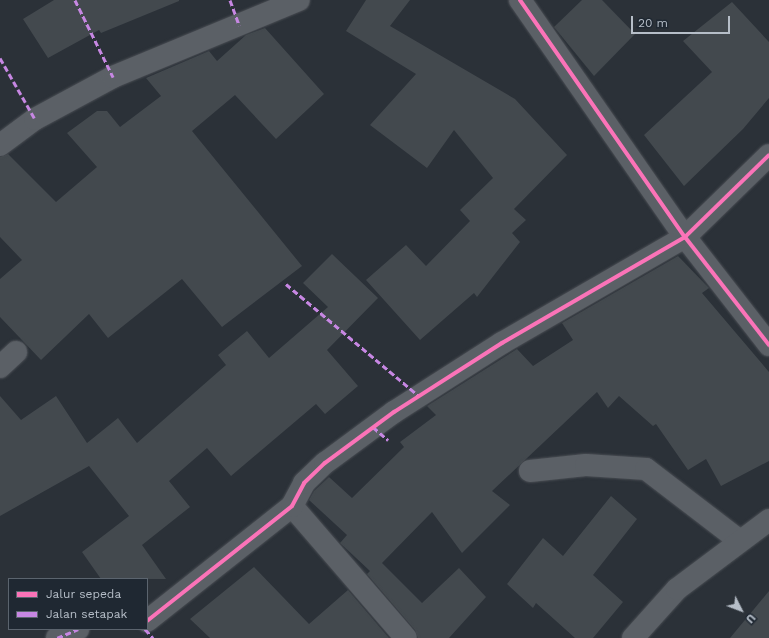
<!DOCTYPE html>
<html>
<head>
<meta charset="utf-8">
<style>
	body { margin:0 }
	#map { position:relative; width:769px; height:638px; overflow:hidden; background:#2b3138; font-family:"Work Sans",sans-serif }
	div>[style] { position:absolute }
	.building>* { inset:0; background:#43494e }
	.roads { filter:drop-shadow(0 0 1px #494d53) drop-shadow(0 0 1px #494d53) }
	.minor>* { height:22px; margin:-11px; padding:0 11px; transform-origin:11px; border-radius:11px; background:#5b6066 }
	.quiet>* { height:3px; margin-top:-1.5px; transform-origin:0; background:repeating-linear-gradient(90deg,#c787e3 0 6px,transparent 0 9px) }
	.cycleway>* { height:4px; margin:-2px; padding:0 2px; transform-origin:2px; border-radius:2px; background:#fb73b8 }
	span { translate:-50% -50%; white-space:nowrap; text-align:center; line-height:1.15; -webkit-text-stroke:3px #1f2832; paint-order:stroke }
	.legend { position:absolute; left:8px; top:578px; width:140px; height:52px; box-sizing:border-box; background:#1f2832; border:1px solid #5b646e; margin:0; padding:5px 7px; list-style:none; font-size:12px; color:#b6bec8 }
	.legend li { display:flex; align-items:center; gap:8px; height:20px }
	.legend b { width:20px; border:1px solid #5b646e }
	.north { position:absolute; left:721px; top:590px; width:40px; height:40px; -webkit-text-stroke:3px #1f2832; paint-order:stroke; rotate:132deg; font-size:11px; font-weight:700; line-height:16px; text-align:center; color:#b6bec8 }
	.north::after { content:''; display:block; margin:auto; width:14px; height:18px; background:#b6bec8; clip-path:polygon(50% 0,100% 100%,50% 72%,0 100%) }
	.scale { position:absolute; left:631px; top:16px; width:99px; height:18px; box-sizing:border-box; border:2px solid #b6bec8; border-top:0; padding-left:5px; font-size:12px; line-height:14px; white-space:nowrap; color:#b6bec8; -webkit-text-stroke:3px #1f2832; paint-order:stroke }
</style>
</head>
<body>
<div id="map">
	<div class="building">
		<i style="clip-path:polygon(54px 0,179px 0,179px 1px,101px 33px,99px 30px,48px 58px,23px 19px)"></i>
		<i style="clip-path:polygon(366px 0,410px 0,390px 26px,515px 99px,567px 155px,514px 209px,526px 220px,512px 233px,520px 242px,477px 297px,474px 293px,420px 340px,366px 280px,406px 245px,426px 266px,470px 221px,460px 210px,493px 178px,454px 130px,427px 168px,370px 125px,416px 74px,346px 31px)"></i>
		<i style="clip-path:polygon(582px 0,602px 0,635px 34px,594px 76px,554px 27px)"></i>
		<i style="clip-path:polygon(732px 2px,769px 42px,769px 98px,743px 129px,684px 186px,644px 135px,712px 72px,683px 41px)"></i>
		<i style="clip-path:polygon(265px 28px,324px 94px,276px 139px,235px 95px,192px 131px,302px 266px,222px 327px,182px 279px,108px 338px,89px 314px,41px 360px,0 317px,0 279px,22px 260px,0 237px,0 157px,8px 154px,56px 202px,97px 167px,67px 133px,97px 111px,107px 111px,120px 127px,161px 96px,146px 78px,209px 51px,217px 61px,246px 35px)"></i>
		<i style="clip-path:polygon(332px 254px,378px 298px,327px 350px,358px 386px,325px 414px,316px 404px,231px 476px,207px 448px,169px 481px,190px 507px,142px 545px,166px 579px,101px 579px,82px 552px,129px 516px,89px 466px,0 516px,0 396px,21px 420px,56px 396px,87px 443px,118px 418px,137px 443px,226px 365px,218px 355px,247px 331px,269px 358px,328px 307px,303px 283px)"></i>
		<i style="clip-path:polygon(678px 256px,709px 288px,702px 293px,769px 372px,769px 461px,721px 486px,706px 459px,688px 470px,656px 424px,653px 426px,619px 396px,608px 408px,597px 392px,492px 491px,510px 505px,462px 553px,432px 512px,382px 563px,422px 603px,459px 568px,486px 597px,449px 638px,418px 638px,415px 630px,367px 574px,370px 571px,340px 543px,347px 535px,309px 500px,314px 491px,329px 477px,352px 498px,404px 447px,400px 442px,436px 415px,427px 406px,517px 349px,533px 366px,573px 340px,562px 323px)"></i>
		<i style="clip-path:polygon(611px 496px,637px 519px,593px 575px,623px 602px,593px 638px,575px 638px,536px 603px,533px 608px,507px 584px,543px 538px,563px 556px)"></i>
		<i style="clip-path:polygon(254px 567px,309px 624px,348px 590px,389px 638px,210px 638px,190px 619px)"></i>
		<i style="clip-path:polygon(769px 591px,769px 638px,730px 638px)"></i>
	</div>
	<div class="roads">
		<div class="minor">
			<i style="left:520px;top:0;width:289px;rotate:55.2deg"></i>
			<i style="left:685px;top:237px;width:137px;rotate:52.1deg"></i>
			<i style="left:0;top:145px;width:44px;rotate:-36.6deg"></i>
			<i style="left:35px;top:119px;width:89px;rotate:-28.3deg"></i>
			<i style="left:113px;top:77px;width:201px;rotate:-22.5deg"></i>
			<i style="left:0;top:367px;width:22px;rotate:-43deg"></i>
			<i style="left:530px;top:471px;width:56px;rotate:-6.1deg"></i>
			<i style="left:586px;top:465px;width:60px;rotate:3.8deg"></i>
			<i style="left:646px;top:469px;width:118px;rotate:37.5deg"></i>
			<i style="left:292px;top:506px;width:174px;rotate:49.2deg"></i>
			<i style="left:147px;top:621px;width:185px;rotate:-38.4deg"></i>
			<i style="left:292px;top:506px;width:26px;rotate:-62deg"></i>
			<i style="left:304px;top:483px;width:29px;rotate:-44deg"></i>
			<i style="left:325px;top:463px;width:86px;rotate:-36.5deg"></i>
			<i style="left:394px;top:412px;width:128px;rotate:-32.6deg"></i>
			<i style="left:502px;top:343px;width:211px;rotate:-30.1deg"></i>
			<i style="left:685px;top:237px;width:117px;rotate:-44.3deg"></i>
			<i style="left:57px;top:638px;width:23px;rotate:-23deg"></i>
			<i style="left:633px;top:638px;width:66px;rotate:-48.1deg"></i>
			<i style="left:677px;top:589px;width:115px;rotate:-36.9deg"></i>
		</div>
	</div>
	<div class="quiet">
		<i style="left:75px;top:0;width:86px;rotate:63.7deg"></i>
		<i style="left:230px;top:0;width:27px;rotate:70deg"></i>
		<i style="left:0;top:58px;width:70px;rotate:60.2deg"></i>
		<i style="left:286px;top:284px;width:174px;rotate:40.1deg"></i>
		<i style="left:373px;top:427px;width:20px;rotate:41deg"></i>
		<i style="left:145px;top:629px;width:12px;rotate:48deg"></i>
		<i style="left:57px;top:638px;width:23px;rotate:-23deg"></i>
	</div>
	<div class="cycleway">
		<i style="left:520px;top:0;width:289px;rotate:55.2deg"></i>
		<i style="left:685px;top:237px;width:137px;rotate:52.1deg"></i>
		<i style="left:147px;top:621px;width:185px;rotate:-38.4deg"></i>
		<i style="left:292px;top:506px;width:26px;rotate:-62deg"></i>
		<i style="left:304px;top:483px;width:29px;rotate:-44deg"></i>
		<i style="left:325px;top:463px;width:86px;rotate:-36.5deg"></i>
		<i style="left:394px;top:412px;width:128px;rotate:-32.6deg"></i>
		<i style="left:502px;top:343px;width:211px;rotate:-30.1deg"></i>
		<i style="left:685px;top:237px;width:117px;rotate:-44.3deg"></i>
	</div>
	<ul class="legend">
	<li><b style="height:5px;background:#fb73b8"></b>Jalur sepeda</li>
	<li><b style="height:5px;background:#c787e3"></b>Jalan setapak</li>
	</ul>
	<div class="north">U</div>
	<div class="scale">20 m</div>
</div>
</body>
</html>
